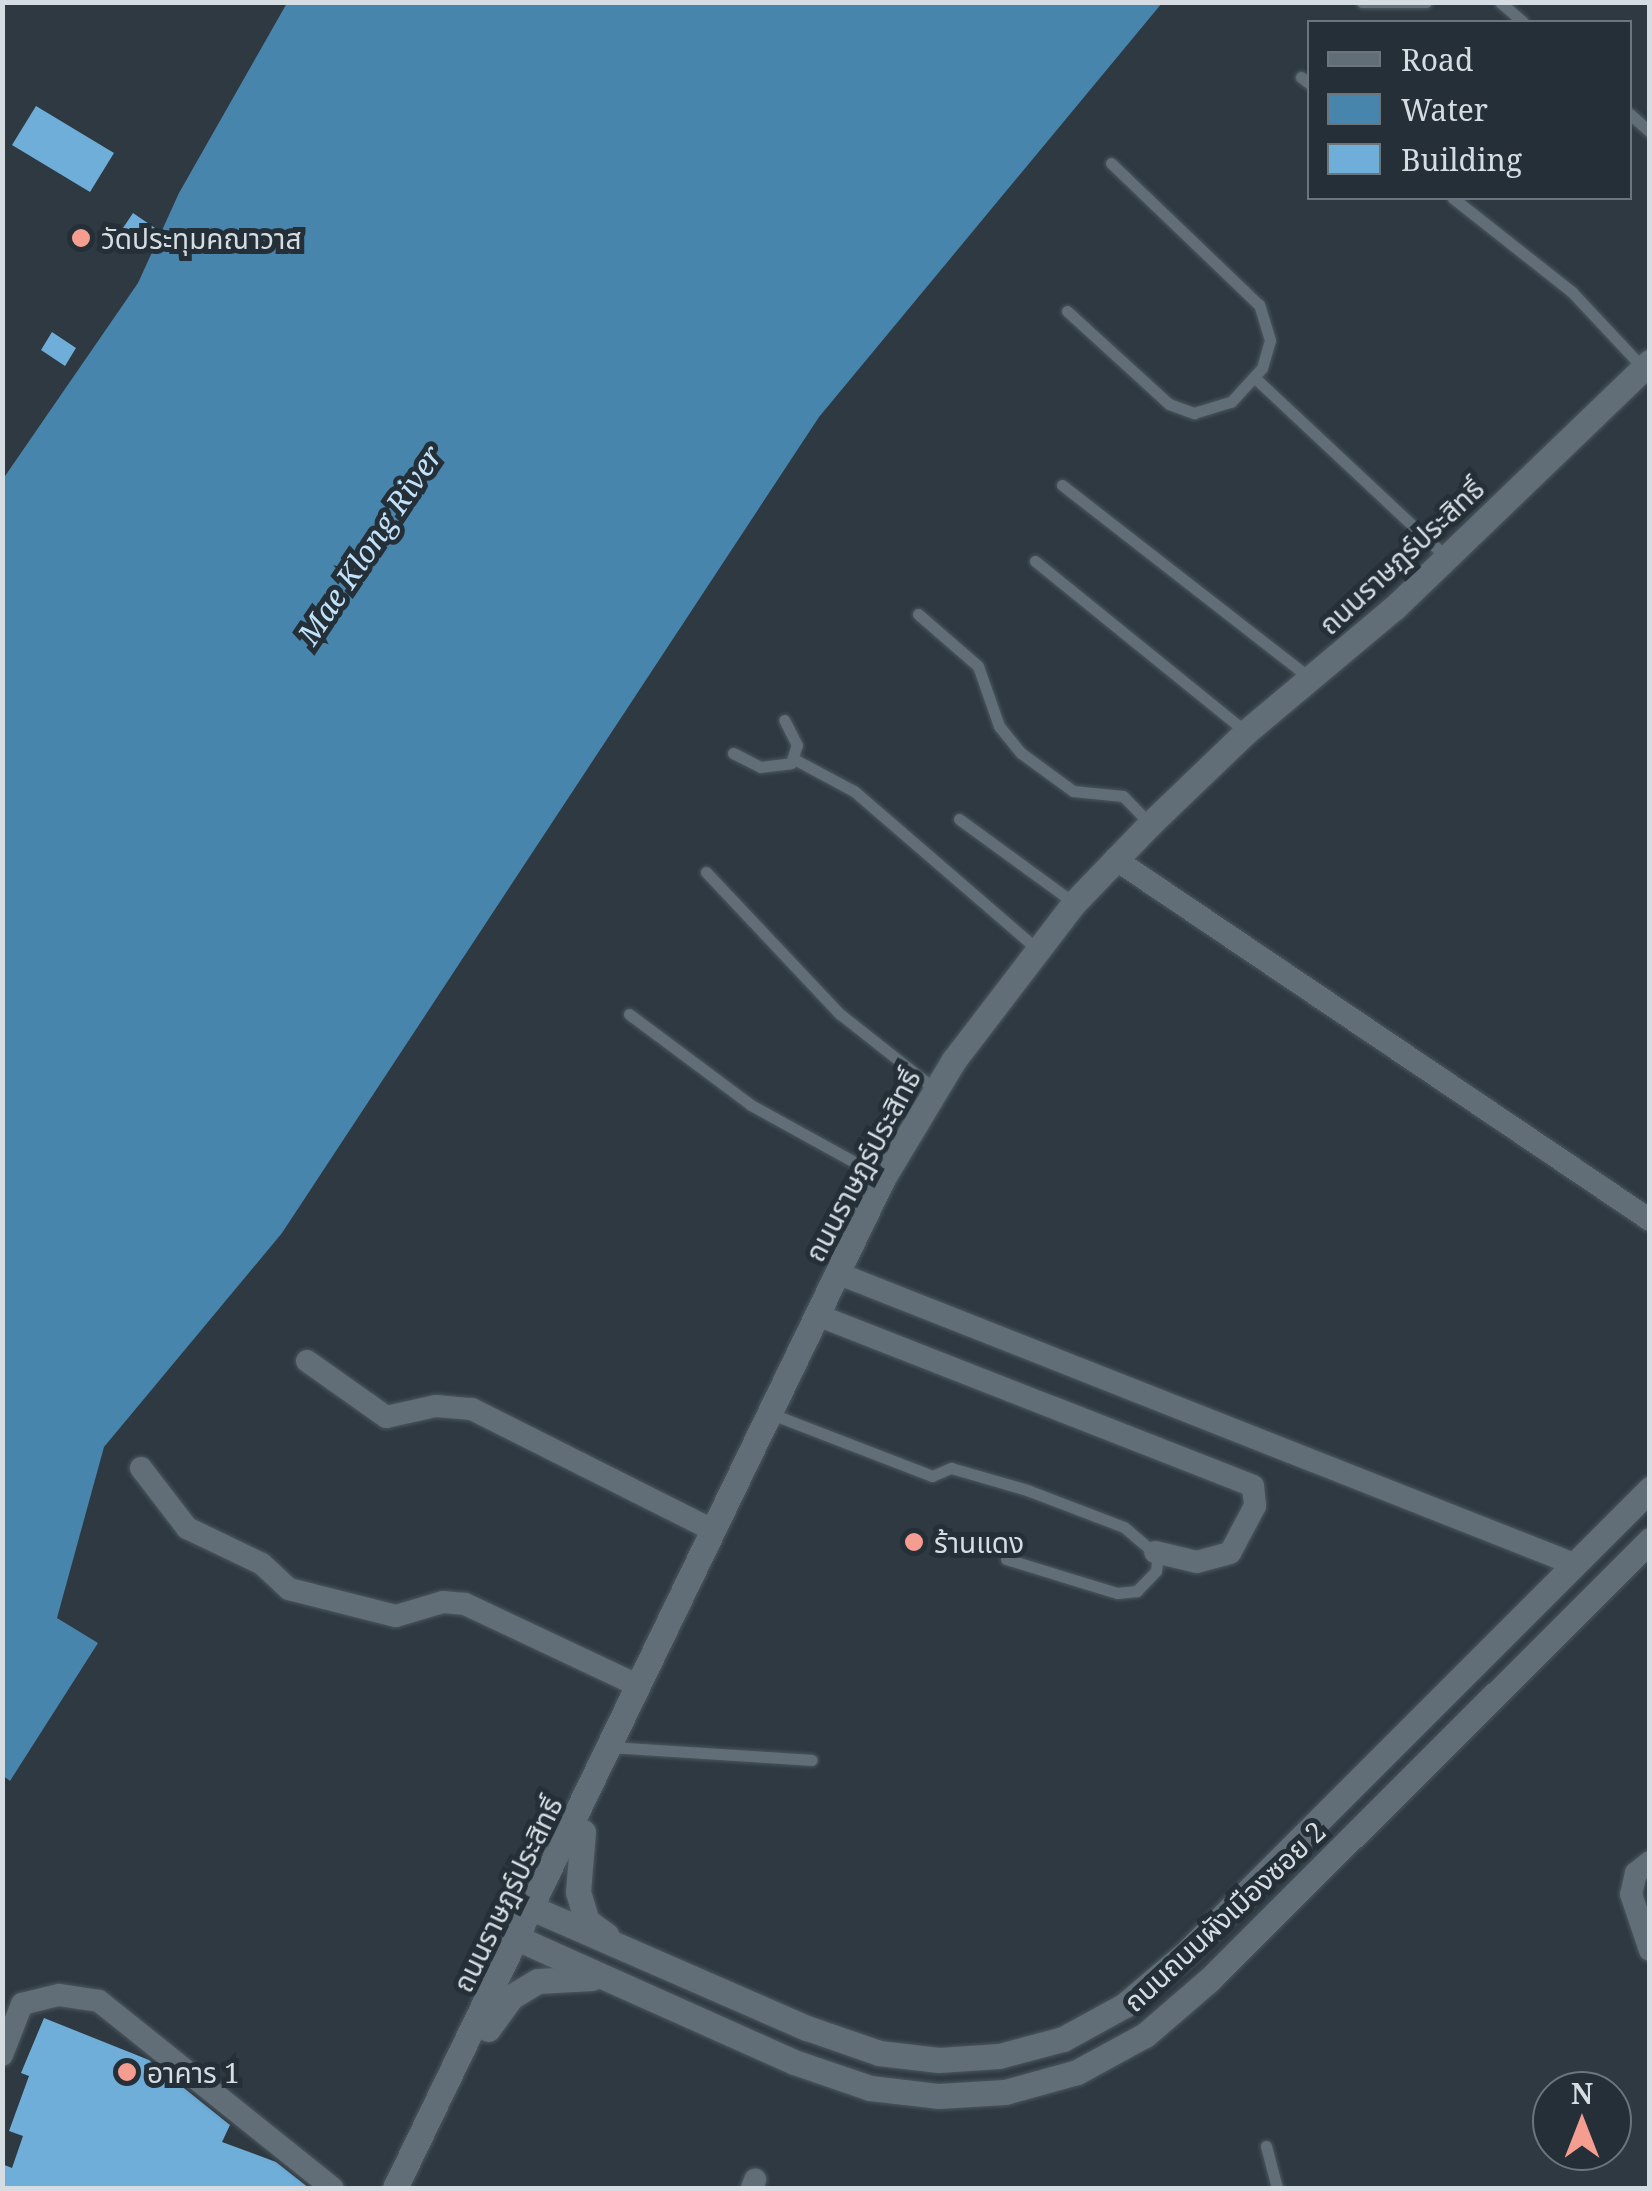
<!DOCTYPE html>
<html>
<head>
<meta charset="utf-8">
<style>
	body { margin:0 }
	#map { position:relative; width:1652px; height:2191px; overflow:hidden; background:#2e3942; font-family:"Noto Serif","Noto Sans Thai",serif }
	div>[style] { position:absolute }
	.water>* { inset:0; background:#4785ad }
	.building>* { inset:0; background:#6faed8 }
	.roads { filter:drop-shadow(0 0 2px #4b565c) drop-shadow(0 0 2px #4b565c) }
	.lane>* { height:11px; margin:-5.5px; padding:0 5.5px; transform-origin:5.5px; border-radius:5.5px; background:#616e77 }
	.street>* { height:22px; margin:-11px; padding:0 11px; transform-origin:11px; border-radius:11px; background:#616e77 }
	.secondary>* { height:25px; margin:-12.5px; padding:0 12.5px; transform-origin:12.5px; border-radius:12.5px; background:#616e77 }
	.dots>* { width:28px; height:28px; translate:-50% -50%; box-sizing:border-box; border:5px solid #242f37; border-radius:50% }
	span { translate:-50% -50%; white-space:nowrap; text-align:center; line-height:1.15; -webkit-text-stroke:10px #242f37; paint-order:stroke }
	.poi-label { font-size:28px; color:#d5dde2 }
	.left { translate:0 -50%; text-align:left }
	.street-label { font-size:28px; color:#d5dde2 }
	.water-label { font-size:30px; color:#c1e2fa; font-style:italic }
	.frame { position:absolute; inset:0; border:5px solid #d5dde2; pointer-events:none }
	.legend { position:absolute; left:1307px; top:20px; width:325px; height:180px; box-sizing:border-box; background:#242f37; border:2px solid #6b757b; margin:0; padding:12px 18px; list-style:none; font-size:30px; color:#d5dde2 }
	.legend li { display:flex; align-items:center; gap:20px; height:50px }
	.legend b { width:50px; border:2px solid #6b757b }
	.north { position:absolute; left:1532px; top:2071px; width:100px; height:100px; box-sizing:border-box; background:#242f37; border:2px solid #6b757b; border-radius:50%; rotate:0deg; font-size:28px; font-weight:700; line-height:40px; text-align:center; color:#d5dde2 }
	.north::after { content:''; display:block; margin:auto; width:35px; height:45px; background:#f59d90; clip-path:polygon(50% 0,100% 100%,50% 72%,0 100%) }
</style>
</head>
<body>
<div id="map">
	<div class="water">
		<i style="clip-path:polygon(287px 3px,1162px 3px,819px 417px,282px 1233px,104px 1447px,57px 1618px,98px 1643px,10px 1781px,2px 1775px,3px 479px,138px 283px,179px 193px)"></i>
	</div>
	<div class="building">
		<i style="clip-path:polygon(36px 106px,114px 153px,90px 192px,12px 145px)"></i>
		<i style="clip-path:polygon(133px 213px,155px 228px,143px 245px,121px 231px)"></i>
		<i style="clip-path:polygon(52px 332px,76px 348px,65px 366px,41px 350px)"></i>
		<i style="clip-path:polygon(44px 2018px,149px 2060px,230px 2125px,222px 2142px,276px 2162px,309px 2188px,2px 2188px,2px 2164px,12px 2168px,23px 2136px,9px 2131px,29px 2076px,21px 2073px)"></i>
	</div>
	<div class="roads">
		<div class="lane">
			<i style="left:1362px;top:2px;width:64px"></i>
			<i style="left:1500px;top:2px;width:30px;rotate:41deg"></i>
			<i style="left:1301px;top:77px;width:11px;rotate:38deg"></i>
			<i style="left:1630px;top:114px;width:27px;rotate:42deg"></i>
			<i style="left:1453px;top:198px;width:152px;rotate:38.3deg"></i>
			<i style="left:1572px;top:292px;width:104px;rotate:46.9deg"></i>
			<i style="left:1067px;top:311px;width:138px;rotate:42.4deg"></i>
			<i style="left:1169px;top:404px;width:27px;rotate:20deg"></i>
			<i style="left:1194px;top:413px;width:39px;rotate:-17deg"></i>
			<i style="left:1231px;top:402px;width:46px;rotate:-47.6deg"></i>
			<i style="left:1262px;top:368px;width:29px;rotate:-74deg"></i>
			<i style="left:1270px;top:340px;width:37px;rotate:-107deg"></i>
			<i style="left:1259px;top:305px;width:205px;rotate:-136.2deg"></i>
			<i style="left:1255px;top:378px;width:260px;rotate:43.1deg"></i>
			<i style="left:1062px;top:485px;width:316px;rotate:37.9deg"></i>
			<i style="left:1035px;top:561px;width:272px;rotate:39deg"></i>
			<i style="left:918px;top:614px;width:79px;rotate:40.9deg"></i>
			<i style="left:978px;top:666px;width:64px;rotate:70.7deg"></i>
			<i style="left:999px;top:726px;width:35px;rotate:51deg"></i>
			<i style="left:1021px;top:753px;width:64px;rotate:36.2deg"></i>
			<i style="left:1073px;top:791px;width:50px;rotate:5.7deg"></i>
			<i style="left:1123px;top:796px;width:39px;rotate:46deg"></i>
			<i style="left:733px;top:753px;width:30px;rotate:27deg"></i>
			<i style="left:760px;top:767px;width:31px;rotate:-7deg"></i>
			<i style="left:791px;top:763px;width:19px;rotate:-72deg"></i>
			<i style="left:797px;top:745px;width:28px;rotate:-117deg"></i>
			<i style="left:794px;top:759px;width:68px;rotate:28.1deg"></i>
			<i style="left:854px;top:791px;width:242px;rotate:40.8deg"></i>
			<i style="left:959px;top:819px;width:142px;rotate:36.1deg"></i>
			<i style="left:706px;top:872px;width:195px;rotate:46.7deg"></i>
			<i style="left:840px;top:1014px;width:121px;rotate:38.3deg"></i>
			<i style="left:629px;top:1014px;width:152px;rotate:36.7deg"></i>
			<i style="left:751px;top:1105px;width:151px;rotate:28.9deg"></i>
			<i style="left:769px;top:1413px;width:175px;rotate:21.1deg"></i>
			<i style="left:932px;top:1476px;width:21px;rotate:-23deg"></i>
			<i style="left:951px;top:1468px;width:79px;rotate:16.1deg"></i>
			<i style="left:1027px;top:1490px;width:104px;rotate:20.9deg"></i>
			<i style="left:1124px;top:1527px;width:45px;rotate:40.5deg"></i>
			<i style="left:1158px;top:1556px;width:15px;rotate:98deg"></i>
			<i style="left:1156px;top:1571px;width:28px;rotate:134deg"></i>
			<i style="left:1137px;top:1591px;width:20px;rotate:174deg"></i>
			<i style="left:1117px;top:1593px;width:116px;rotate:-163deg"></i>
			<i style="left:612px;top:1747px;width:200px;rotate:3.7deg"></i>
			<i style="left:1266px;top:2146px;width:43px;rotate:75.3deg"></i>
		</div>
		<div class="street">
			<i style="left:1115px;top:859px;width:645px;rotate:34.01deg"></i>
			<i style="left:837px;top:1273px;width:792px;rotate:21.55deg"></i>
			<i style="left:817px;top:1315px;width:468px;rotate:21.4deg"></i>
			<i style="left:1253px;top:1486px;width:20px;rotate:84deg"></i>
			<i style="left:1255px;top:1506px;width:53px;rotate:118deg"></i>
			<i style="left:1230px;top:1553px;width:34px;rotate:165deg"></i>
			<i style="left:1197px;top:1562px;width:43px;rotate:-166.6deg"></i>
			<i style="left:307px;top:1361px;width:97px;rotate:35.3deg"></i>
			<i style="left:386px;top:1417px;width:51px;rotate:-12.4deg"></i>
			<i style="left:436px;top:1406px;width:36px;rotate:5deg"></i>
			<i style="left:472px;top:1409px;width:270px;rotate:26.7deg"></i>
			<i style="left:141px;top:1468px;width:76px;rotate:52.5deg"></i>
			<i style="left:187px;top:1528px;width:83px;rotate:25.6deg"></i>
			<i style="left:262px;top:1564px;width:37px;rotate:43deg"></i>
			<i style="left:289px;top:1589px;width:110px;rotate:14.2deg"></i>
			<i style="left:396px;top:1616px;width:49px;rotate:-16.6deg"></i>
			<i style="left:443px;top:1602px;width:22px;rotate:5deg"></i>
			<i style="left:465px;top:1604px;width:192px;rotate:25.2deg"></i>
			<i style="left:1650px;top:1862px;width:18px;rotate:142deg"></i>
			<i style="left:1636px;top:1873px;width:22px;rotate:103deg"></i>
			<i style="left:1631px;top:1894px;width:59px;rotate:71.3deg"></i>
			<i style="left:2px;top:2055px;width:55px;rotate:-68.6deg"></i>
			<i style="left:22px;top:2004px;width:38px;rotate:-14deg"></i>
			<i style="left:59px;top:1995px;width:40px;rotate:8.5deg"></i>
			<i style="left:99px;top:2001px;width:299px;rotate:38.7deg"></i>
			<i style="left:752px;top:2188px;width:9px;rotate:-69deg"></i>
		</div>
		<div class="secondary">
			<i style="left:583px;top:1832px;width:60px;rotate:94.8deg"></i>
			<i style="left:578px;top:1892px;width:30px;rotate:73deg"></i>
			<i style="left:587px;top:1921px;width:24px;rotate:36deg"></i>
			<i style="left:534px;top:1909px;width:298px;rotate:23.6deg"></i>
			<i style="left:807px;top:2028px;width:76px;rotate:19.1deg"></i>
			<i style="left:879px;top:2053px;width:60px;rotate:6.7deg"></i>
			<i style="left:939px;top:2060px;width:60px;rotate:-3.8deg"></i>
			<i style="left:999px;top:2056px;width:66px;rotate:-14.9deg"></i>
			<i style="left:1063px;top:2039px;width:71px;rotate:-28.7deg"></i>
			<i style="left:1125px;top:2005px;width:79px;rotate:-40.4deg"></i>
			<i style="left:1185px;top:1954px;width:658px;rotate:-45deg"></i>
			<i style="left:519px;top:1939px;width:301px;rotate:24.1deg"></i>
			<i style="left:794px;top:2062px;width:80px;rotate:18.9deg"></i>
			<i style="left:870px;top:2088px;width:68px;rotate:6.7deg"></i>
			<i style="left:938px;top:2096px;width:67px;rotate:-3.4deg"></i>
			<i style="left:1005px;top:2092px;width:75px;rotate:-15.5deg"></i>
			<i style="left:1077px;top:2072px;width:77px;rotate:-28.6deg"></i>
			<i style="left:1145px;top:2035px;width:84px;rotate:-40.7deg"></i>
			<i style="left:1209px;top:1980px;width:623px;rotate:-44.93deg"></i>
			<i style="left:488px;top:2029px;width:39px;rotate:-54deg"></i>
			<i style="left:511px;top:1997px;width:31px;rotate:-31deg"></i>
			<i style="left:538px;top:1981px;width:54px;rotate:-3.2deg"></i>
			<i style="left:395px;top:2188px;width:1122px;rotate:-64.21deg"></i>
			<i style="left:883px;top:1178px;width:138px;rotate:-59deg"></i>
			<i style="left:954px;top:1060px;width:198px;rotate:-52.6deg"></i>
			<i style="left:1074px;top:903px;width:110px;rotate:-46.1deg"></i>
			<i style="left:1150px;top:824px;width:133px;rotate:-43.8deg"></i>
			<i style="left:1246px;top:732px;width:193px;rotate:-40deg"></i>
			<i style="left:1394px;top:608px;width:355px;rotate:-43.9deg"></i>
		</div>
	</div>
	<div class="dots">
		<i style="left:81px;top:238px;background:#f59d90"></i>
		<i style="left:914px;top:1542px;background:#f59d90"></i>
		<i style="left:127px;top:2072px;background:#f59d90"></i>
	</div>
	<div class="poi-label">
		<span class="left" style="left:101px;top:238px">วัดประทุมคณาวาส</span>
		<span class="left" style="left:934px;top:1542px">ร้านแดง</span>
		<span class="left" style="left:147px;top:2072px">อาคาร 1</span>
	</div>
	<div class="street-label">
		<span style="left:1401px;top:556px;rotate:-43deg">ถนนราษฎร์ประสิทธิ์</span>
		<span style="left:862px;top:1165px;rotate:-62deg">ถนนราษฎร์ประสิทธิ์</span>
		<span style="left:507px;top:1894px;rotate:-64deg">ถนนราษฎร์ประสิทธิ์</span>
		<span style="left:1224px;top:1916px;rotate:-43deg">ถนนถนนผังเมืองซอย 2</span>
	</div>
	<div class="water-label">
		<span style="left:370px;top:545px;rotate:-56deg">Mae Klong River</span>
	</div>
	<div class="frame"></div>
	<ul class="legend">
	<li><b style="height:12px;background:#616e77"></b>Road</li>
	<li><b style="height:28px;background:#4785ad"></b>Water</li>
	<li><b style="height:28px;background:#6faed8"></b>Building</li>
	</ul>
	<div class="north">N</div>
</div>
</body>
</html>
